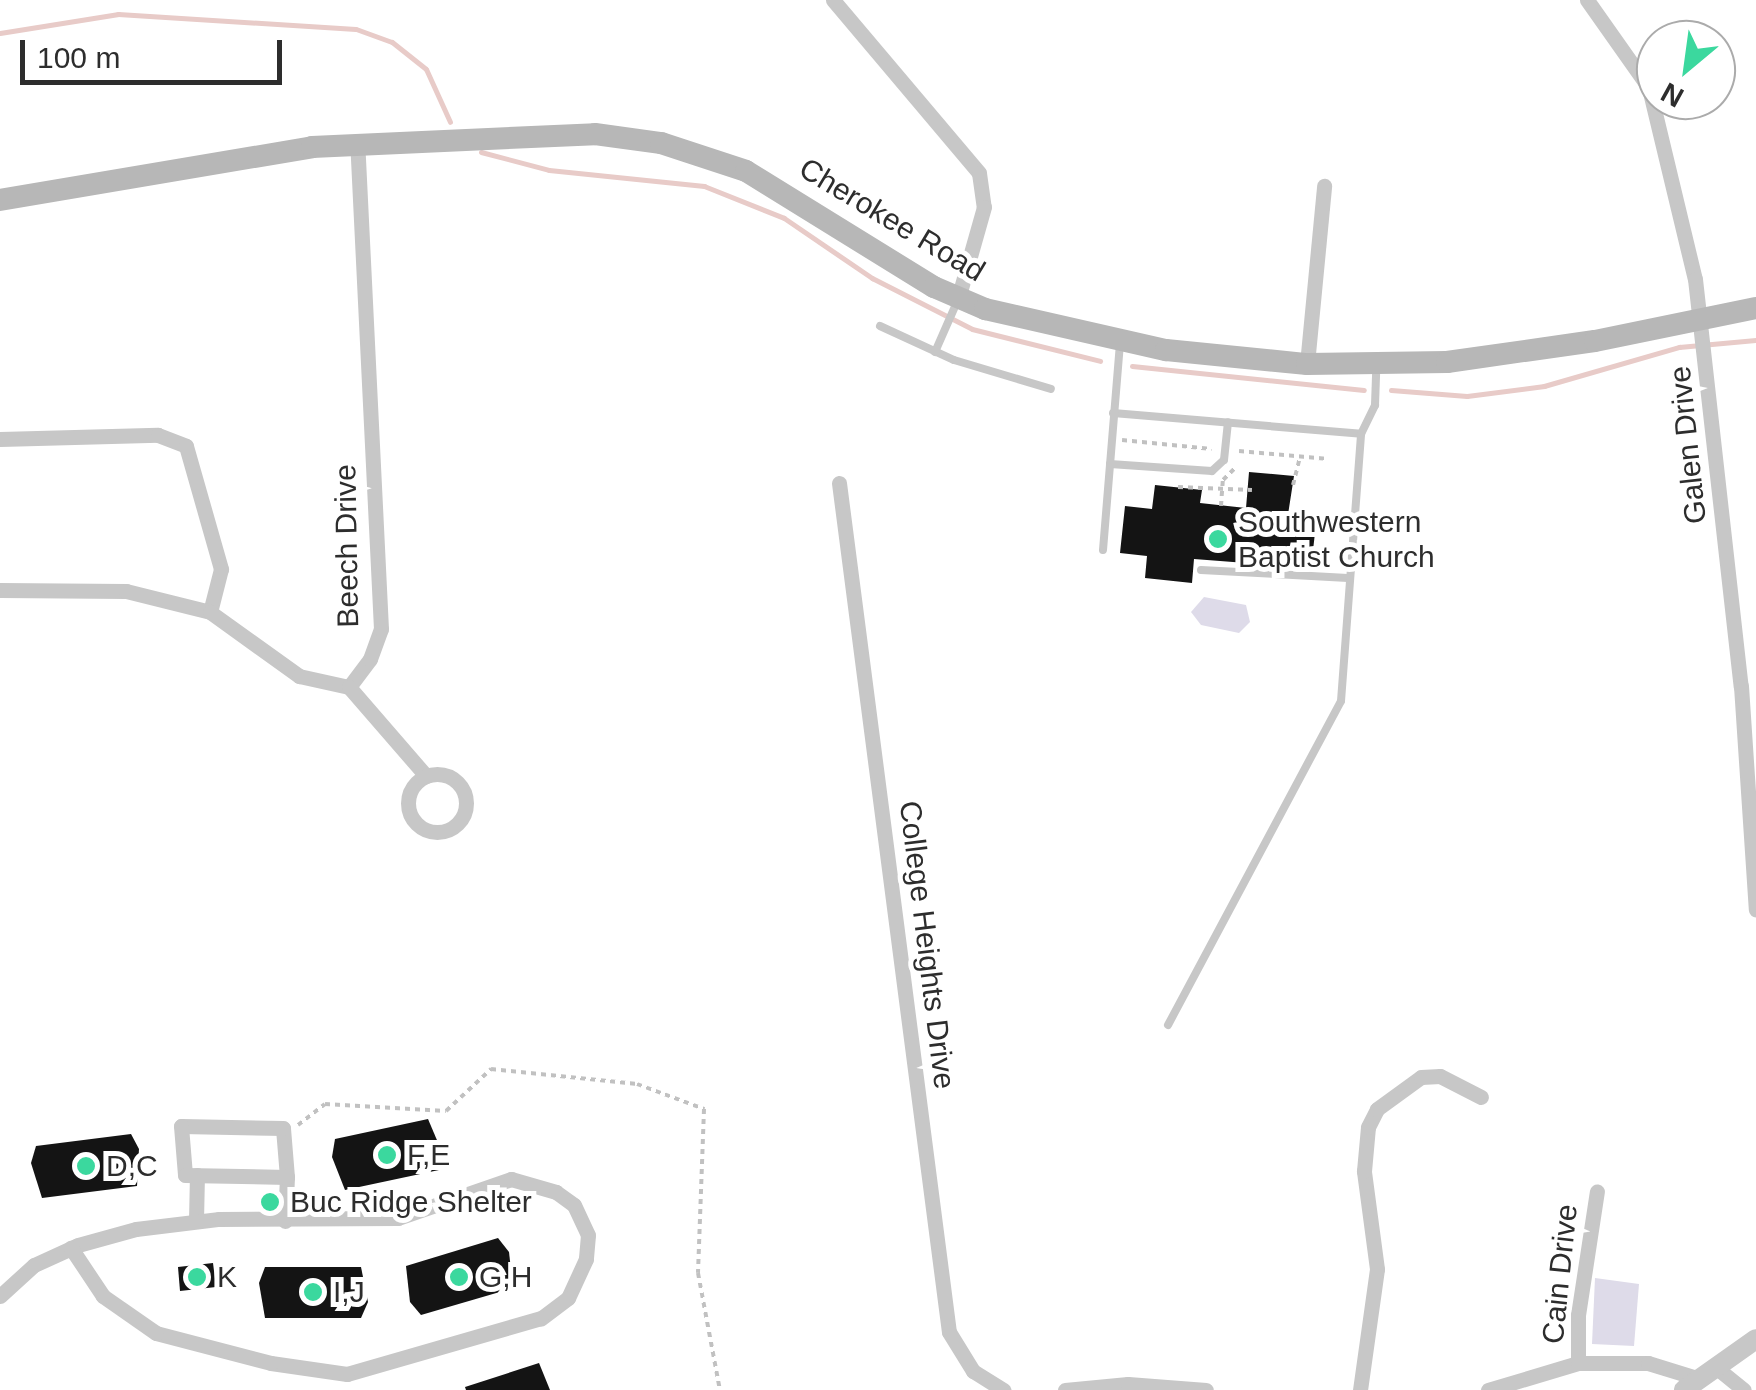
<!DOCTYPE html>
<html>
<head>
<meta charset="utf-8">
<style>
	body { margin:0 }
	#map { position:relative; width:1756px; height:1390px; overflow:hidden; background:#fff; font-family:Helvetica,sans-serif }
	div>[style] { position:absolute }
	.green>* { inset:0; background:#dedbe9 }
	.stream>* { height:5px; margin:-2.5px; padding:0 2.5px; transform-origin:2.5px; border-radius:2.5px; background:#e8cbc8 }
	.building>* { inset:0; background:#141414 }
	.path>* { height:4px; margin-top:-2px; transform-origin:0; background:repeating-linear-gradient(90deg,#c1c1c1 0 5px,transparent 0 10px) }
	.service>* { height:8px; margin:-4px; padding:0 4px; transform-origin:4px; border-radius:4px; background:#c7c7c7 }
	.minor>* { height:15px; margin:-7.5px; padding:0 7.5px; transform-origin:7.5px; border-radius:7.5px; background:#c7c7c7 }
	.minor>.ring { margin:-7.5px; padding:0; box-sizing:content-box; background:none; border:15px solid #c7c7c7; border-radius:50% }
	.tertiary>* { height:20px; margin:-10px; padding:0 10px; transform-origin:10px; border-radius:10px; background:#c7c7c7 }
	.secondary>* { height:22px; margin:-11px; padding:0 11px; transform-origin:11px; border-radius:11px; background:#b7b7b7 }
	.dots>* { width:28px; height:28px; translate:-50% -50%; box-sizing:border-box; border:5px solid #fff; border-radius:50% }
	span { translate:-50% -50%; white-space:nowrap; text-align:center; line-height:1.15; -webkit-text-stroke:10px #fff; paint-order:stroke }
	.street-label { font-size:30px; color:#2d2d2d }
	.poi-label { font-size:30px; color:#2d2d2d }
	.left { translate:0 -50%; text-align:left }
	.north { position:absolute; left:1636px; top:20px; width:100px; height:100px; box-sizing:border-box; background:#fff; border:2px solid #ababab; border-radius:50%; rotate:209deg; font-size:28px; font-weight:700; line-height:40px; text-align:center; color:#2d2d2d }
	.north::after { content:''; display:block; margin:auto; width:35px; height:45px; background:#3bd89e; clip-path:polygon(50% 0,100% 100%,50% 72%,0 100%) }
	.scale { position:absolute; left:20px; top:40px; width:262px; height:45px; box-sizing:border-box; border:5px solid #2d2d2d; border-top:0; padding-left:12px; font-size:30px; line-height:35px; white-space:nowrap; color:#2d2d2d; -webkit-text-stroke:8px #fff; paint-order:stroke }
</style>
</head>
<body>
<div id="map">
	<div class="green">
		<i style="clip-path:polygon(1204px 597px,1246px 605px,1250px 622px,1239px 633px,1201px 625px,1191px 612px)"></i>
		<i style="clip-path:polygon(1595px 1278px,1639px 1284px,1634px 1346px,1592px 1344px)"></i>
	</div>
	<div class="stream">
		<i style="left:0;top:33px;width:120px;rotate:-9.1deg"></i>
		<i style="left:118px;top:14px;width:238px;rotate:3.6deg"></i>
		<i style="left:356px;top:29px;width:38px;rotate:20deg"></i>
		<i style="left:392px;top:42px;width:43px;rotate:38.5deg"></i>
		<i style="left:426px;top:69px;width:58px;rotate:65.6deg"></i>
		<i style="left:481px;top:152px;width:70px;rotate:14.8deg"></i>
		<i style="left:549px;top:170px;width:156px;rotate:5.9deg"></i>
		<i style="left:704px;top:186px;width:86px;rotate:21.8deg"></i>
		<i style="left:784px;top:218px;width:107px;rotate:34.3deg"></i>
		<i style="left:872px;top:278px;width:112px;rotate:27deg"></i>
		<i style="left:972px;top:329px;width:132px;rotate:14deg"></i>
		<i style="left:1132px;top:366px;width:233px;rotate:5.9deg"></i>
		<i style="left:1391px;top:390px;width:76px;rotate:4.5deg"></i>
		<i style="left:1467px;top:396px;width:78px;rotate:-7.4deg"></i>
		<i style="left:1544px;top:386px;width:141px;rotate:-16.1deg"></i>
		<i style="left:1679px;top:347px;width:77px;rotate:-5.2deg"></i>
	</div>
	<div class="building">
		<i style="clip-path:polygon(1249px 472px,1294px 476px,1287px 521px,1316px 524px,1311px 568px,1194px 559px,1192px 583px,1145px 578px,1147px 556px,1120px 553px,1125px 506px,1152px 509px,1155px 485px,1202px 490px,1200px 503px,1246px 508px)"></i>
		<i style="clip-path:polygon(428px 1119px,442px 1152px,439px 1170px,345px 1190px,332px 1157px,335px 1139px)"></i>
		<i style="clip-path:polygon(131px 1134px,139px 1149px,137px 1186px,42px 1198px,31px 1163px,36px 1146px)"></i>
		<i style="clip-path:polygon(498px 1238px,509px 1252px,513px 1288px,421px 1315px,410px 1302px,406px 1266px)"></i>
		<i style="clip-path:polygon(213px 1263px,216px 1287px,180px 1291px,178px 1267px)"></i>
		<i style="clip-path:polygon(265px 1267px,361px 1267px,368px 1302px,361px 1318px,265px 1318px,259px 1283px)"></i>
		<i style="clip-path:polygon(539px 1363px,550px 1390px,466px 1390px,465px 1387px)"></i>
	</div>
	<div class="path">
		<i style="left:1122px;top:440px;width:90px;rotate:5.7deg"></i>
		<i style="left:1239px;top:451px;width:90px;rotate:5.1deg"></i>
		<i style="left:1293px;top:485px;width:29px;rotate:-76deg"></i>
		<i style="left:1178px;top:487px;width:74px;rotate:2.3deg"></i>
		<i style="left:1221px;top:506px;width:26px;rotate:-86deg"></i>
		<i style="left:1223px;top:480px;width:17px;rotate:-45deg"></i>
		<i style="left:1294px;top:522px;width:49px;rotate:5.8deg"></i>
		<i style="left:298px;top:1125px;width:34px;rotate:-38deg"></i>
		<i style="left:325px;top:1104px;width:121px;rotate:3.3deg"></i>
		<i style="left:446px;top:1111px;width:62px;rotate:-43deg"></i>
		<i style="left:491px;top:1069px;width:147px;rotate:5.9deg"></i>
		<i style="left:637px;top:1084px;width:72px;rotate:20.5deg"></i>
		<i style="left:704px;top:1109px;width:164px;rotate:92.1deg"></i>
		<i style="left:698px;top:1273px;width:119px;rotate:79.4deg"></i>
	</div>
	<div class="service">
		<i style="left:880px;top:326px;width:81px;rotate:24.7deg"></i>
		<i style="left:954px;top:360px;width:101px;rotate:16.6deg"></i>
		<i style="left:935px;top:352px;width:55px;rotate:-66.3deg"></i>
		<i style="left:1113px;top:413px;width:249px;rotate:4.8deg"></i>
		<i style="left:1110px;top:464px;width:102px;rotate:3.9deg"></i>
		<i style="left:1212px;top:471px;width:16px;rotate:-43deg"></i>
		<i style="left:1224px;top:460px;width:38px;rotate:-84deg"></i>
		<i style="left:1103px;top:550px;width:209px;rotate:-85.3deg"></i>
		<i style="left:1201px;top:570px;width:147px;rotate:3.1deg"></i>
		<i style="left:1168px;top:1025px;width:367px;rotate:-61.9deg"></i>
		<i style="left:1341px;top:701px;width:268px;rotate:-85.7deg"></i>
		<i style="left:1361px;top:434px;width:32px;rotate:-64deg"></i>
		<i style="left:1375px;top:405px;width:37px;rotate:-88deg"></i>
	</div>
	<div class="minor">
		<i style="left:833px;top:0;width:226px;rotate:49.8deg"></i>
		<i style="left:979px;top:173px;width:34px;rotate:82deg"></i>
		<i style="left:984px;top:207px;width:96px;rotate:105.8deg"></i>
		<i style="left:1587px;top:0;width:108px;rotate:54.8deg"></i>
		<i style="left:1649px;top:88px;width:196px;rotate:76.5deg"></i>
		<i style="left:1695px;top:279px;width:410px;rotate:83.6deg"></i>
		<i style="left:1741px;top:686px;width:224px;rotate:86.2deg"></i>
		<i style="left:1307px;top:364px;width:179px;rotate:-84.5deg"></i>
		<i style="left:0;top:439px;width:158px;rotate:-1.5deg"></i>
		<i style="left:158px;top:435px;width:30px;rotate:21deg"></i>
		<i style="left:186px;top:446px;width:128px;rotate:74.1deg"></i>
		<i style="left:221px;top:569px;width:44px;rotate:104.3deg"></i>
		<i style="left:839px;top:483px;width:856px;rotate:82.62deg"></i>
		<i style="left:949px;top:1332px;width:46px;rotate:58.4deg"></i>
		<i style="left:973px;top:1371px;width:36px;rotate:32deg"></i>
		<i style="left:0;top:590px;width:126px;rotate:0.5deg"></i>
		<i style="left:126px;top:591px;width:87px;rotate:14deg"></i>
		<i style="left:210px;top:612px;width:110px;rotate:35.7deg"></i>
		<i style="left:299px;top:676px;width:51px;rotate:12.4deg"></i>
		<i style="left:349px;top:687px;width:35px;rotate:-53deg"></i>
		<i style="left:370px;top:659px;width:32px;rotate:-70deg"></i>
		<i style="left:381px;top:629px;width:488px;rotate:-92.8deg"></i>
		<i style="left:349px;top:687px;width:118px;rotate:49.1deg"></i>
		<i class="ring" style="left:408px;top:774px;width:43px;height:43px"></i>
		<i style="left:196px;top:1221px;width:46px;rotate:-88.8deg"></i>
		<i style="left:285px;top:1221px;width:44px;rotate:-87.4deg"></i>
		<i style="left:287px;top:1177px;width:49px;rotate:-94.7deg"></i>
		<i style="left:283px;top:1128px;width:102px;rotate:-178.9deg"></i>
		<i style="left:181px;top:1126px;width:49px;rotate:85.3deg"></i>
		<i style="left:185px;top:1175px;width:102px;rotate:1.1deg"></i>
		<i style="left:0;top:1296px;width:46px;rotate:-42.4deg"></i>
		<i style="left:34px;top:1265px;width:48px;rotate:-24.4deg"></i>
		<i style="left:78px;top:1245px;width:60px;rotate:-15.4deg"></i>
		<i style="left:136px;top:1229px;width:84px;rotate:-6.9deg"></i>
		<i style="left:219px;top:1219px;width:179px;rotate:-0.3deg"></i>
		<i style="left:398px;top:1218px;width:120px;rotate:-19deg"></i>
		<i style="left:511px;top:1179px;width:47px;rotate:16.1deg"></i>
		<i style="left:556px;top:1192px;width:22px;rotate:36deg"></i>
		<i style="left:574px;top:1205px;width:33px;rotate:65deg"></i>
		<i style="left:588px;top:1235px;width:24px;rotate:95deg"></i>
		<i style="left:586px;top:1259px;width:43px;rotate:114.8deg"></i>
		<i style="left:568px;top:1298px;width:34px;rotate:143deg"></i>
		<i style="left:541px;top:1318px;width:202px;rotate:163.9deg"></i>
		<i style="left:347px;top:1374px;width:77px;rotate:-171.8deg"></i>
		<i style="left:271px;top:1363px;width:119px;rotate:-165.4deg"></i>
		<i style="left:156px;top:1333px;width:65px;rotate:-145.1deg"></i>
		<i style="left:103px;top:1296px;width:58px;rotate:-123.7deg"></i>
		<i style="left:1578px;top:1363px;width:48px;rotate:-90deg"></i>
		<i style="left:1578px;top:1315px;width:125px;rotate:-81.3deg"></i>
		<i style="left:1718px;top:1369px;width:33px;rotate:39deg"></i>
		<i style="left:1065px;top:1390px;width:63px;rotate:-5.4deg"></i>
		<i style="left:1128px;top:1384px;width:78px;rotate:4.4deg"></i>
		<i style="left:1360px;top:1390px;width:122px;rotate:-82deg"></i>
		<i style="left:1377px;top:1269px;width:99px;rotate:-97.6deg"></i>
		<i style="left:1364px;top:1171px;width:44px;rotate:-84.8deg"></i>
		<i style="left:1368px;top:1127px;width:20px;rotate:-63deg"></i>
		<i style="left:1377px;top:1109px;width:54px;rotate:-36deg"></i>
		<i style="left:1421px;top:1077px;width:19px;rotate:-3deg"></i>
		<i style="left:1440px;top:1076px;width:46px;rotate:27.1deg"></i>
		<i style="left:1488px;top:1390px;width:94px;rotate:-16.7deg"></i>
		<i style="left:1578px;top:1363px;width:70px"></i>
		<i style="left:1648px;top:1363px;width:54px;rotate:17.1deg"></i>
	</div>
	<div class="tertiary">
		<i style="left:1684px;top:1390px;width:88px;rotate:-35.3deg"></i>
	</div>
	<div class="secondary">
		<i style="left:0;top:200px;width:316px;rotate:-9.6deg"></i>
		<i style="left:312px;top:147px;width:283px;rotate:-2.6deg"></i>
		<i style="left:595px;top:134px;width:67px;rotate:7.8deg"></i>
		<i style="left:661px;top:143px;width:89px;rotate:18.2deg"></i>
		<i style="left:746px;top:171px;width:221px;rotate:31.7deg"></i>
		<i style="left:934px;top:287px;width:56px;rotate:23.3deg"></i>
		<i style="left:985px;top:309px;width:186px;rotate:12.8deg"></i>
		<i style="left:1166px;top:350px;width:142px;rotate:5.7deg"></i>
		<i style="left:1307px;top:364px;width:140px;rotate:-0.8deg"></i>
		<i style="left:1447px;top:362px;width:149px;rotate:-8.1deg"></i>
		<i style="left:1595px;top:341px;width:164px;rotate:-11.6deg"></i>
	</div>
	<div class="dots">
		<i style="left:1218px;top:539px;background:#3bd89e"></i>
		<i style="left:387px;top:1155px;background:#3bd89e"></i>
		<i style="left:86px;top:1166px;background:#3bd89e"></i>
		<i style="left:270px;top:1202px;background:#3bd89e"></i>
		<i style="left:197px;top:1277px;background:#3bd89e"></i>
		<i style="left:459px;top:1277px;background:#3bd89e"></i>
		<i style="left:313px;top:1292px;background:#3bd89e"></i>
	</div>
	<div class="street-label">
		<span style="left:892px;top:220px;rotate:31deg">Cherokee Road</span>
		<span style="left:1688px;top:445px;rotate:-96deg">Galen Drive</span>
		<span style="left:347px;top:546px;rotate:-91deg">Beech Drive</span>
		<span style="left:927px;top:945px;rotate:83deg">College Heights Drive</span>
		<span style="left:1560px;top:1274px;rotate:-84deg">Cain Drive</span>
	</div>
	<div class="poi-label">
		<span class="left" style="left:1238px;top:539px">Southwestern<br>Baptist Church</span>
		<span class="left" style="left:407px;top:1155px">F,E</span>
		<span class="left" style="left:106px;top:1166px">D,C</span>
		<span class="left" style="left:290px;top:1202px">Buc Ridge Shelter</span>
		<span class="left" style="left:217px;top:1277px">K</span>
		<span class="left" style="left:479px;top:1277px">G,H</span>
		<span class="left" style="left:333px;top:1292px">I,J</span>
	</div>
	<div class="north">N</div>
	<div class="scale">100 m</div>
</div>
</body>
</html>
